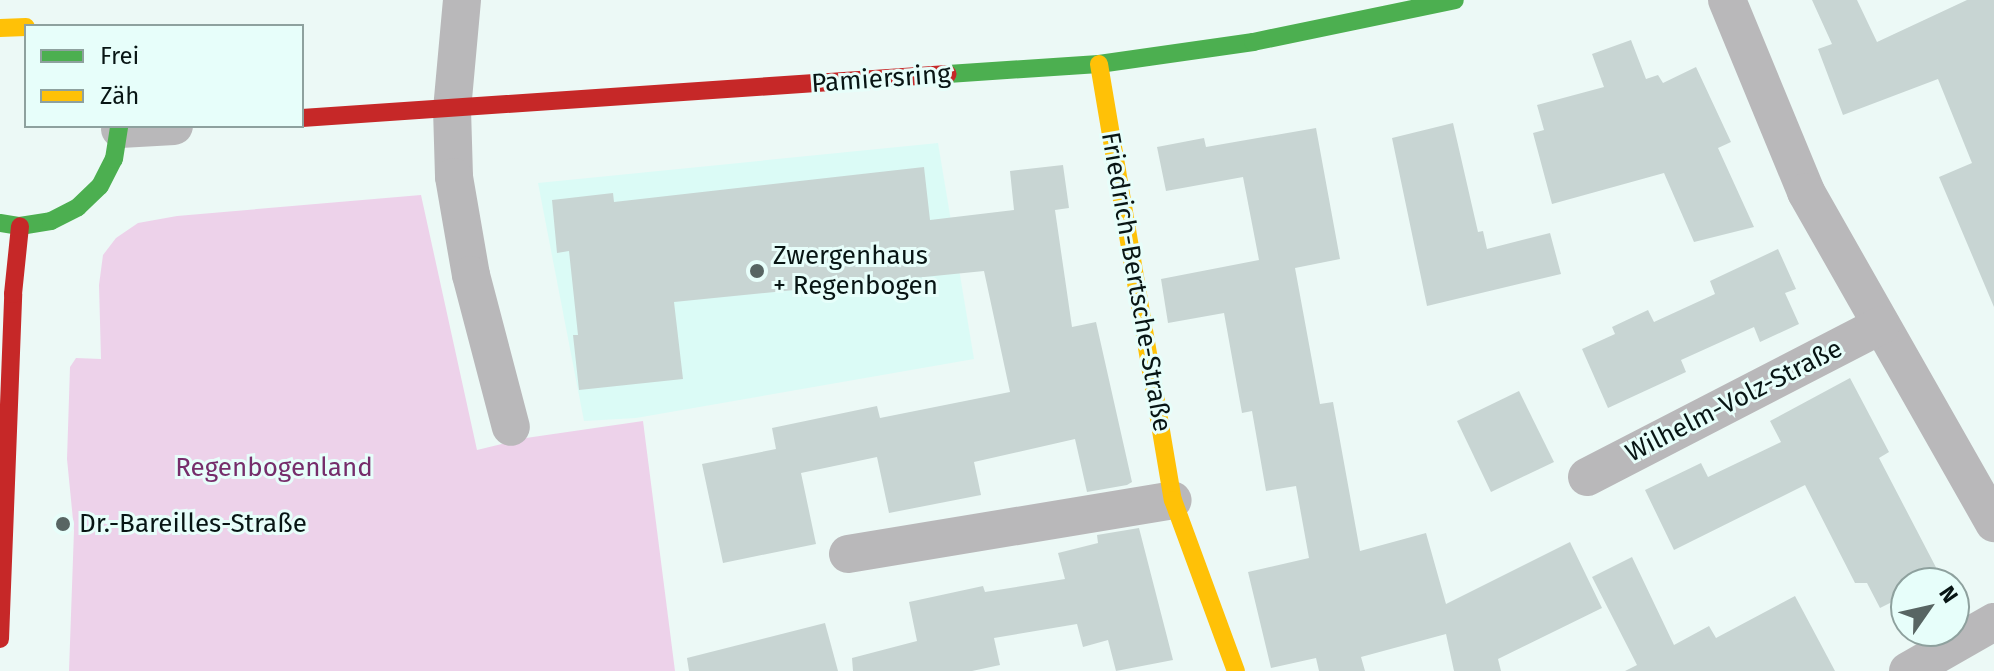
<!DOCTYPE html>
<html>
<head>
<meta charset="utf-8">
<style>
	body { margin:0 }
	#map { position:relative; width:1994px; height:671px; overflow:hidden; background:#ecf9f6; font-family:"Fira Sans",sans-serif }
	div>[style] { position:absolute }
	.built>* { inset:0; background:#dbfbf6 }
	.green>* { inset:0; background:#edd2ea }
	.building>* { inset:0; background:#c8d5d3 }
	.street>* { height:38px; margin:-19px; padding:0 19px; transform-origin:19px; border-radius:19px; background:#b9b8ba }
	.fast>* { height:18px; margin:-9px; padding:0 9px; transform-origin:9px; border-radius:9px; background:#4caf50 }
	.slow>* { height:18px; margin:-9px; padding:0 9px; transform-origin:9px; border-radius:9px; background:#ffc107 }
	.jam>* { height:18px; margin:-9px; padding:0 9px; transform-origin:9px; border-radius:9px; background:#c62828 }
	.dots>* { width:22px; height:22px; translate:-50% -50%; box-sizing:border-box; border:4px solid #e7fefa; border-radius:50% }
	span { translate:-50% -50%; white-space:nowrap; text-align:center; line-height:1.15; -webkit-text-stroke:6px #e7fefa; paint-order:stroke }
	.street-label { font-size:26px; color:#081514 }
	.poi-label { font-size:26px; color:#081514 }
	.left { translate:0 -50%; text-align:left }
	.park-label { font-size:26px; color:#762d6b }
	.legend { position:absolute; left:24px; top:24px; width:280px; height:104px; box-sizing:border-box; background:#e7fefa; border:2px solid #8ea19e; margin:0; padding:10px 14px; list-style:none; font-size:24px; color:#081514 }
	.legend li { display:flex; align-items:center; gap:16px; height:40px }
	.legend b { width:40px; border:2px solid #8ea19e }
	.north { position:absolute; left:1890px; top:567px; width:80px; height:80px; box-sizing:border-box; background:#e7fefa; border:2px solid #8ea19e; border-radius:50%; rotate:56deg; font-size:22px; font-weight:700; line-height:32px; text-align:center; color:#081514 }
	.north::after { content:''; display:block; margin:auto; width:28px; height:36px; background:#586563; clip-path:polygon(50% 0,100% 100%,50% 72%,0 100%) }
</style>
</head>
<body>
<div id="map">
	<div class="built">
		<i style="clip-path:polygon(938px 143px,974px 359px,636px 418px,584px 421px,538px 183px)"></i>
	</div>
	<div class="green">
		<i style="clip-path:polygon(421px 195px,477px 450px,526px 438px,643px 421px,675px 671px,69px 671px,74px 530px,67px 459px,70px 367px,76px 358px,101px 359px,99px 285px,103px 255px,116px 238px,138px 223px,177px 216px)"></i>
	</div>
	<div class="building">
		<i style="clip-path:polygon(1812px 0,1857px 0,1877px 42px,1967px 0,1994px 0,1994px 307px,1939px 177px,1972px 163px,1938px 79px,1843px 115px,1818px 49px,1832px 44px)"></i>
		<i style="clip-path:polygon(1631px 40px,1646px 79px,1658px 75px,1663px 83px,1696px 67px,1731px 142px,1718px 148px,1754px 227px,1694px 242px,1664px 173px,1552px 204px,1533px 133px,1544px 130px,1537px 105px,1604px 87px,1592px 54px)"></i>
		<i style="clip-path:polygon(1453px 123px,1478px 232px,1483px 231px,1487px 249px,1550px 233px,1561px 274px,1427px 306px,1392px 138px)"></i>
		<i style="clip-path:polygon(1316px 128px,1340px 259px,1295px 268px,1320px 404px,1333px 402px,1360px 551px,1426px 533px,1446px 604px,1570px 542px,1602px 608px,1498px 659px,1501px 671px,1454px 671px,1446px 634px,1361px 657px,1365px 671px,1319px 671px,1316px 658px,1271px 668px,1248px 572px,1309px 558px,1296px 486px,1266px 491px,1252px 411px,1242px 413px,1224px 313px,1168px 323px,1161px 279px,1259px 260px,1243px 177px,1166px 191px,1157px 147px,1204px 138px,1206px 147px)"></i>
		<i style="clip-path:polygon(1063px 165px,1069px 208px,1055px 210px,1072px 327px,1096px 322px,1132px 482px,1127px 485px,1087px 492px,1075px 439px,974px 462px,981px 495px,889px 513px,877px 457px,801px 473px,816px 544px,723px 563px,702px 464px,776px 449px,772px 428px,877px 406px,880px 418px,1010px 392px,984px 271px,674px 302px,683px 379px,579px 390px,573px 335px,578px 335px,569px 251px,557px 253px,552px 200px,613px 193px,614px 202px,924px 167px,930px 220px,1014px 210px,1010px 171px)"></i>
		<i style="clip-path:polygon(1778px 249px,1796px 289px,1785px 293px,1799px 324px,1760px 342px,1754px 327px,1681px 360px,1686px 372px,1608px 408px,1582px 349px,1615px 334px,1612px 327px,1648px 310px,1654px 322px,1715px 294px,1710px 281px)"></i>
		<i style="clip-path:polygon(1850px 378px,1889px 452px,1879px 458px,1941px 577px,1929px 583px,1906px 583px,1906px 595px,1880px 608px,1867px 583px,1855px 583px,1805px 485px,1674px 550px,1645px 490px,1701px 463px,1708px 477px,1781px 442px,1770px 421px)"></i>
		<i style="clip-path:polygon(1519px 391px,1554px 462px,1491px 492px,1457px 421px)"></i>
		<i style="clip-path:polygon(1139px 528px,1173px 660px,1116px 671px,1108px 640px,1083px 647px,1077px 624px,994px 638px,1000px 665px,972px 671px,853px 671px,852px 658px,917px 641px,909px 602px,983px 586px,985px 592px,1065px 579px,1058px 553px,1098px 543px,1097px 535px)"></i>
		<i style="clip-path:polygon(1632px 557px,1674px 645px,1709px 626px,1716px 638px,1795px 596px,1835px 671px,1625px 671px,1637px 665px,1592px 577px)"></i>
		<i style="clip-path:polygon(825px 623px,838px 671px,689px 671px,687px 658px)"></i>
	</div>
	<div class="street">
		<i style="left:462px;top:0;width:109px;rotate:95.2deg"></i>
		<i style="left:452px;top:109px;width:68px;rotate:88.3deg"></i>
		<i style="left:454px;top:177px;width:99px;rotate:80.2deg"></i>
		<i style="left:471px;top:275px;width:157px;rotate:75.3deg"></i>
		<i style="left:1727px;top:0;width:208px;rotate:67.6deg"></i>
		<i style="left:1806px;top:192px;width:381px;rotate:60.4deg"></i>
		<i style="left:120px;top:129px;width:54px;rotate:-3.2deg"></i>
		<i style="left:1587px;top:477px;width:331px;rotate:-27.3deg"></i>
		<i style="left:848px;top:554px;width:329px;rotate:-9.4deg"></i>
		<i style="left:1908px;top:671px;width:99px;rotate:-29.7deg"></i>
	</div>
	<div class="fast">
		<i style="left:948px;top:74px;width:151px;rotate:-3.8deg"></i>
		<i style="left:1099px;top:64px;width:156px;rotate:-8.1deg"></i>
		<i style="left:1253px;top:42px;width:206px;rotate:-11.7deg"></i>
		<i style="left:0;top:223px;width:20px;rotate:9deg"></i>
		<i style="left:20px;top:226px;width:31px;rotate:-9deg"></i>
		<i style="left:51px;top:221px;width:30px;rotate:-27deg"></i>
		<i style="left:78px;top:207px;width:30px;rotate:-44deg"></i>
		<i style="left:100px;top:186px;width:30px;rotate:-63deg"></i>
		<i style="left:114px;top:159px;width:33px;rotate:-81deg"></i>
	</div>
	<div class="slow">
		<i style="left:0;top:28px;width:26px;rotate:-2deg"></i>
		<i style="left:1099px;top:64px;width:442px;rotate:80.4deg"></i>
		<i style="left:1173px;top:500px;width:182px;rotate:69.8deg"></i>
	</div>
	<div class="jam">
		<i style="left:302px;top:118px;width:647px;rotate:-3.9deg"></i>
		<i style="left:0;top:639px;width:345px;rotate:-87.8deg"></i>
		<i style="left:13px;top:294px;width:68px;rotate:-84.1deg"></i>
	</div>
	<div class="dots">
		<i style="left:757px;top:271px;background:#586563"></i>
		<i style="left:63px;top:524px;background:#586563"></i>
	</div>
	<div class="street-label">
		<span style="left:881px;top:79px;rotate:-4deg">Pamiersring</span>
		<span style="left:1136px;top:282px;rotate:80deg">Friedrich-Bertsche-Straße</span>
		<span style="left:1734px;top:401px;rotate:-27deg">Wilhelm-Volz-Straße</span>
	</div>
	<div class="poi-label">
		<span class="left" style="left:773px;top:271px">Zwergenhaus<br>+ Regenbogen</span>
		<span class="left" style="left:79px;top:524px">Dr.-Bareilles-Straße</span>
	</div>
	<div class="park-label">
		<span style="left:274px;top:468px">Regenbogenland</span>
	</div>
	<ul class="legend">
	<li><b style="height:10px;background:#4caf50"></b>Frei</li>
	<li><b style="height:10px;background:#ffc107"></b>Zäh</li>
	</ul>
	<div class="north">N</div>
</div>
</body>
</html>
